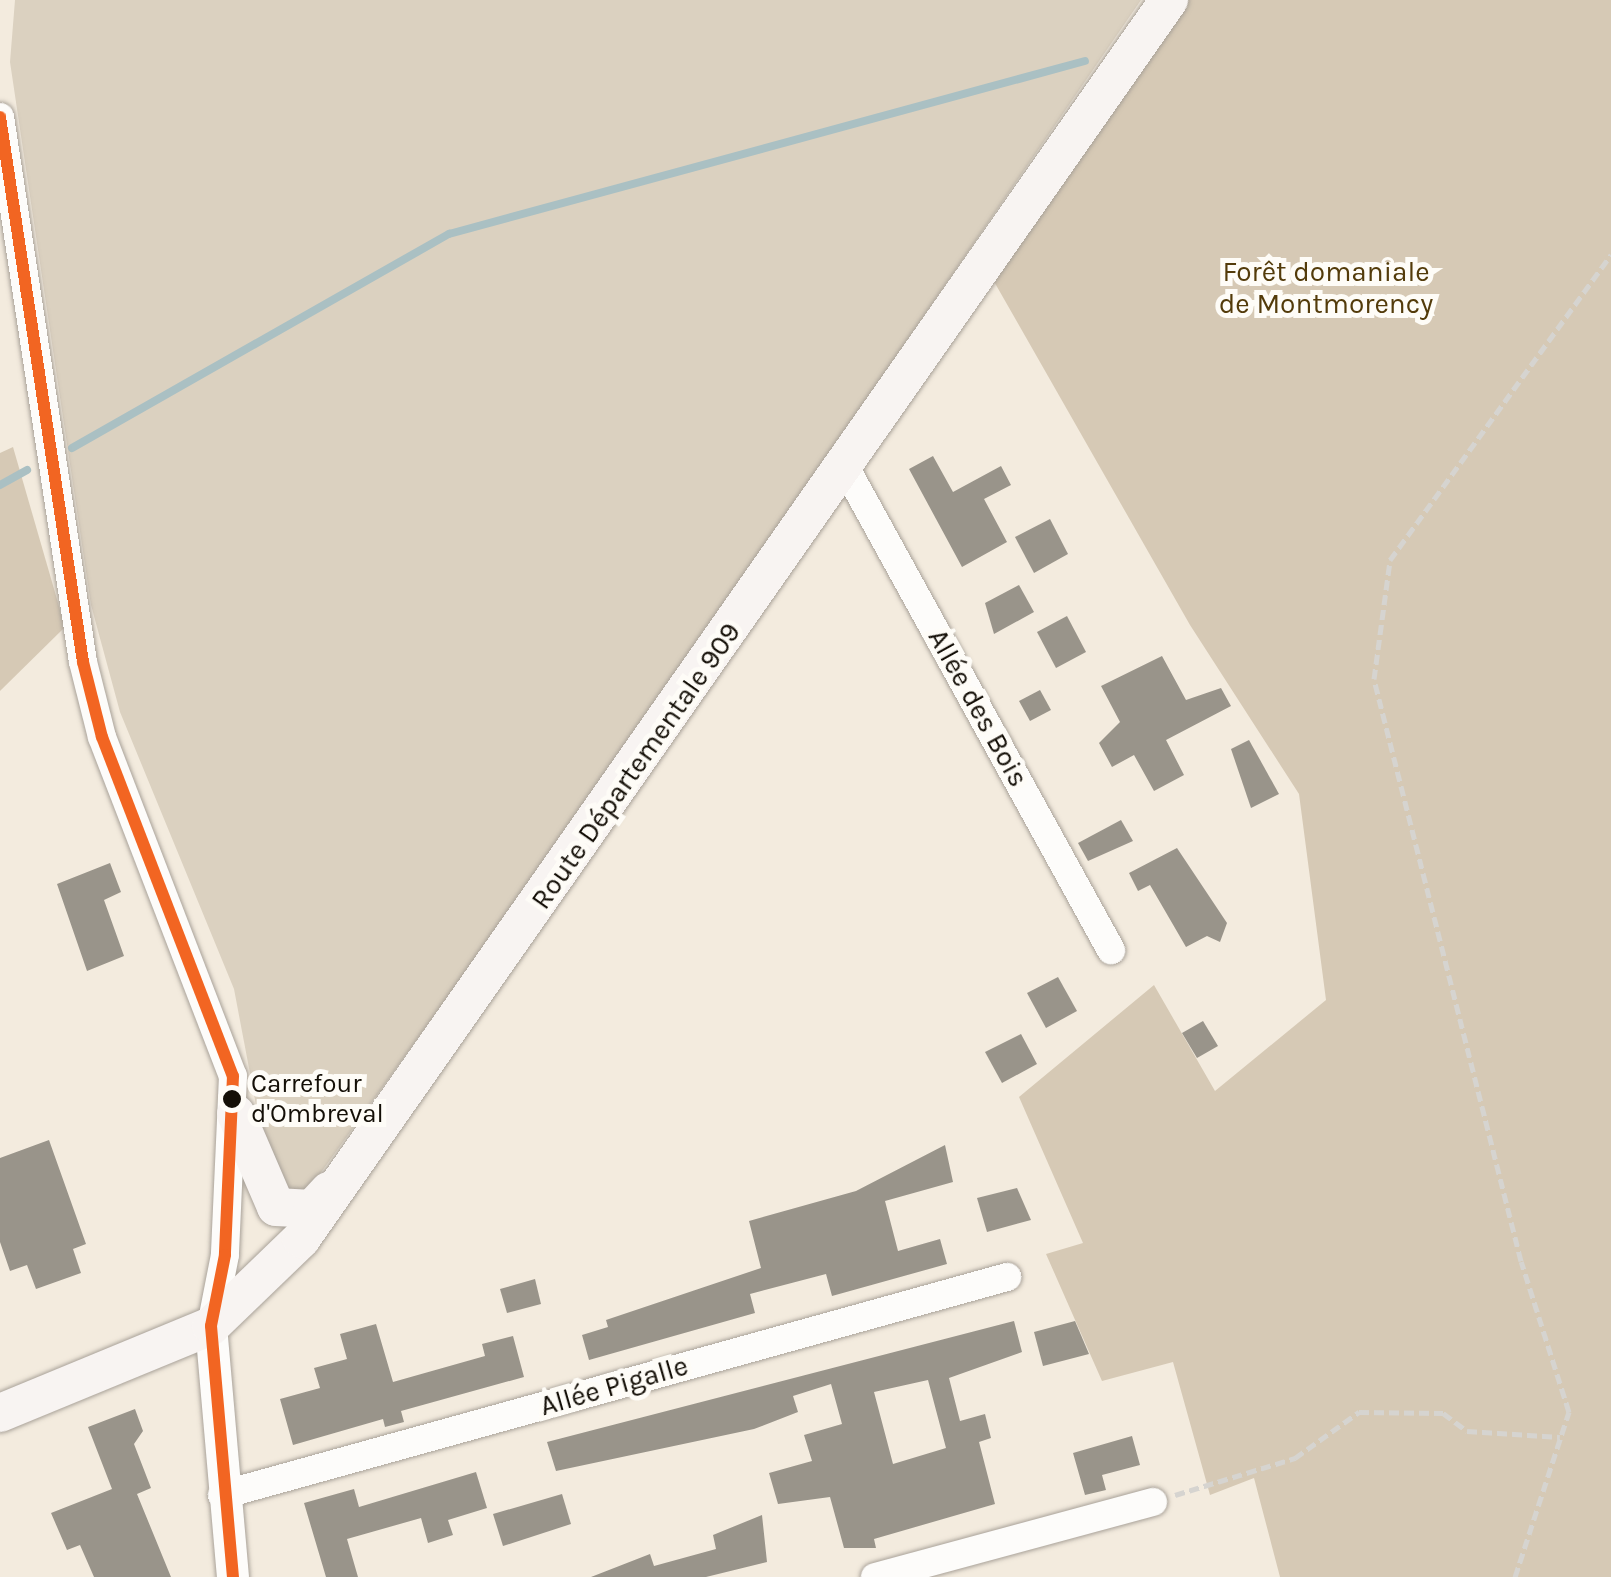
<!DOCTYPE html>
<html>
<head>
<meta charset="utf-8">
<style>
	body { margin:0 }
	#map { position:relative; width:1611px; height:1577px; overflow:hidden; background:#f3ebde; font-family:Karla,sans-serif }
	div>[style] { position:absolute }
	.green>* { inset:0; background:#dbd1c0 }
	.forest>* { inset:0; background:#d6c9b5 }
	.stream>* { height:8px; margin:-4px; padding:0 4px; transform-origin:4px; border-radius:4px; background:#aac0c3 }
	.building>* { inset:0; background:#99948a }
	.path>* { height:5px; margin-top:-2.5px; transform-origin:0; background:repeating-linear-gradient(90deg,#d6d4d0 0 10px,transparent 0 15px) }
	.roads { filter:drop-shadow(0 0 2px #a9a299) drop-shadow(0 0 2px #a9a299) }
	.minor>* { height:28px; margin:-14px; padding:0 14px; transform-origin:14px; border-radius:14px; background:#fdfcfa }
	.tertiary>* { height:32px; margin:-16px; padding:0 16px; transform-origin:16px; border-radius:16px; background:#fdfcfa }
	.secondary>* { height:38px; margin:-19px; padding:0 19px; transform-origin:19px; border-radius:19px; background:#f8f4f2 }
	.bus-1>* { height:12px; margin:-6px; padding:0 6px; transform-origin:6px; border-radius:6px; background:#f26522 }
	.dots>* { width:28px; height:28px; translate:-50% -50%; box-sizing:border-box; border:5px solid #fefcf7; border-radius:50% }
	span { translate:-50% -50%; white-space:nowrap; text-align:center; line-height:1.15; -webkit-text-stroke:10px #fefcf7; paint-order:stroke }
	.bus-label { font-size:26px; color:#140f07 }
	.left { translate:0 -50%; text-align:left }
	.park-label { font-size:28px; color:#533b0a }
	.street-label { font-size:28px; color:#140f07 }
</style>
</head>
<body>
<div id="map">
	<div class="green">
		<i style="clip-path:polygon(15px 0,1141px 0,632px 741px,304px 1196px,270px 1179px,234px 989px,120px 712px,91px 605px,10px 62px)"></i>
	</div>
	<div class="forest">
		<i style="clip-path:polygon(1169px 0,1611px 0,1611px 1577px,1280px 1577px,1254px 1478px,1210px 1495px,1173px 1362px,1102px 1381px,1046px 1254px,1083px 1243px,1019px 1097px,1154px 985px,1215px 1091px,1326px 1000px,1299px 794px,1190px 625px,976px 250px)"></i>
		<i style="clip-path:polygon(13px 447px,65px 627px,0 691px,0 453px)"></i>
	</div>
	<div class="stream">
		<i style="left:72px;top:448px;width:434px;rotate:-29.6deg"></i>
		<i style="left:449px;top:234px;width:659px;rotate:-15.22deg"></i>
		<i style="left:0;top:485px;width:31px;rotate:-29deg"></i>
	</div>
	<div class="building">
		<i style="clip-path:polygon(933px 456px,953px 492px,1001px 466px,1011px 485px,984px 499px,1007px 542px,962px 567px,909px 469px)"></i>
		<i style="clip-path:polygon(1050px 519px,1068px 554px,1034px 573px,1015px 537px)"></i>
		<i style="clip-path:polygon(1019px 585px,1034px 612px,994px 634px,985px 603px)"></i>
		<i style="clip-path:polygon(1067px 616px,1086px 652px,1056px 668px,1037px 632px)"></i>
		<i style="clip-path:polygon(1162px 656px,1186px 700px,1221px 688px,1231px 706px,1166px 740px,1184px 775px,1154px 791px,1134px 755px,1112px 767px,1099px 743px,1120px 722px,1101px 686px)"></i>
		<i style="clip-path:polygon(1040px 690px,1051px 710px,1030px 721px,1019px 701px)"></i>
		<i style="clip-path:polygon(1249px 740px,1279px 794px,1251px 808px,1231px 749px)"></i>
		<i style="clip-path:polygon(1121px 820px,1133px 841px,1088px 861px,1078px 843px)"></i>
		<i style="clip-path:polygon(1177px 848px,1227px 923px,1220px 942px,1207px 936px,1186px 947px,1150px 885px,1138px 891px,1129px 873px)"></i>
		<i style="clip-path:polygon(110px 863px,121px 892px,104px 900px,124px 956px,87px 971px,57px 884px)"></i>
		<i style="clip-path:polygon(1058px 977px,1077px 1011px,1046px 1028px,1027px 993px)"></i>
		<i style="clip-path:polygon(1203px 1021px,1218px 1046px,1197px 1058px,1182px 1033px)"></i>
		<i style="clip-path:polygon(1021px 1034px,1037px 1064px,1002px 1083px,985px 1052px)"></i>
		<i style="clip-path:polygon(49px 1140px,86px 1244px,73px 1249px,81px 1273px,36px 1289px,27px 1265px,10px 1271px,0 1242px,0 1158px)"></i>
		<i style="clip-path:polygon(945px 1145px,953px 1182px,885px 1201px,898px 1251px,940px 1239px,947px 1264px,832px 1296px,826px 1274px,750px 1294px,755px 1313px,589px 1360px,582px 1335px,608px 1327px,606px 1320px,761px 1268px,749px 1221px,856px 1191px)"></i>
		<i style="clip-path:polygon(1017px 1188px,1031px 1220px,987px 1232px,977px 1198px)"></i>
		<i style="clip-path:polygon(535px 1279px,541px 1304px,507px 1313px,500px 1289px)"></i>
		<i style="clip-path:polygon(evenodd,1014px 1321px,1022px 1352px,949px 1378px,960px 1421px,985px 1414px,991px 1438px,979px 1442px,995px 1504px,874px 1539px,876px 1548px,844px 1548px,830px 1497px,778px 1504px,769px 1473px,812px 1461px,804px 1435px,842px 1424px,831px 1384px,793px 1396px,798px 1412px,754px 1429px,556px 1471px,547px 1442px,1014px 1321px,928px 1380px,946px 1448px,893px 1464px,874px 1392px,928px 1380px)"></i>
		<i style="clip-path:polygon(1075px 1321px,1089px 1354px,1043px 1366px,1034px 1332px)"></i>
		<i style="clip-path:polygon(376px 1324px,393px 1382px,485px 1356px,482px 1344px,513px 1336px,524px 1377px,401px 1411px,404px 1422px,385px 1427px,383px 1419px,293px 1445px,280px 1399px,320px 1388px,314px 1368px,347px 1359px,340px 1334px)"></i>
		<i style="clip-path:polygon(135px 1409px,143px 1431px,134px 1444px,151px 1488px,137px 1494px,171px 1577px,94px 1577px,80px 1545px,67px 1550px,51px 1513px,112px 1489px,88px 1427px)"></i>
		<i style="clip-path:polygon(1132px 1436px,1140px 1465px,1102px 1475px,1106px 1490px,1085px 1495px,1073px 1453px)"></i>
		<i style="clip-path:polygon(476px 1472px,487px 1508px,448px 1520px,453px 1535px,428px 1543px,421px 1518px,347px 1539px,358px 1577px,326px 1577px,304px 1503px,354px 1489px,359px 1507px)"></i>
		<i style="clip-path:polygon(562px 1494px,571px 1524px,503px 1546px,493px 1514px)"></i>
		<i style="clip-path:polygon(762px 1515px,767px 1562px,706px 1577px,591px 1577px,650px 1554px,654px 1566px,716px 1549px,713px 1535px)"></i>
	</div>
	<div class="path">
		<i style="left:1175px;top:1495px;width:126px;rotate:-17.1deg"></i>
		<i style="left:1295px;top:1458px;width:79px;rotate:-35.7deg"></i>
		<i style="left:1359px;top:1412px;width:84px;rotate:0.7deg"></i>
		<i style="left:1443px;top:1413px;width:30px;rotate:37deg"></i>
		<i style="left:1467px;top:1431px;width:93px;rotate:3.7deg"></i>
		<i style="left:1515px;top:1577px;width:174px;rotate:-71.9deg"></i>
		<i style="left:1569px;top:1412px;width:158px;rotate:-107.6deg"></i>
		<i style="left:1521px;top:1261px;width:600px;rotate:-104.18deg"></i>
		<i style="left:1374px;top:679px;width:120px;rotate:-82.3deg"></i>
		<i style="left:1390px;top:560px;width:377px;rotate:-54.1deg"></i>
	</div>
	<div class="roads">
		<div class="minor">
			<i style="left:0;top:117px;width:551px;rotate:81.34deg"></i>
			<i style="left:83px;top:662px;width:77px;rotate:75.8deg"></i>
			<i style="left:102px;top:737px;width:363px;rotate:68.9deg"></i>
			<i style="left:233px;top:1076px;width:179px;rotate:92.6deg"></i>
			<i style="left:225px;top:1255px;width:72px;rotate:101.2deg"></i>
			<i style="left:844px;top:465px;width:554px;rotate:61.17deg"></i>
			<i style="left:222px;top:1495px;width:815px;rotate:-15.52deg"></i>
			<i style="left:875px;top:1577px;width:288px;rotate:-15.1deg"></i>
		</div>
		<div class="tertiary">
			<i style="left:211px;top:1326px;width:252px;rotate:85deg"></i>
		</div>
		<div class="secondary">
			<i style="left:236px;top:1114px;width:101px;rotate:66.7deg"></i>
			<i style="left:276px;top:1207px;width:36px;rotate:3deg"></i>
			<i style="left:312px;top:1209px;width:25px;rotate:-47deg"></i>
			<i style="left:0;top:1413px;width:228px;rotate:-22.4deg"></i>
			<i style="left:211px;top:1326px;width:125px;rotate:-44deg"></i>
			<i style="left:301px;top:1239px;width:1513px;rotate:-54.99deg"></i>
		</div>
	</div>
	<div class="bus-1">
		<i style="left:0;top:117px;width:551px;rotate:81.34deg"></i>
		<i style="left:83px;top:662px;width:77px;rotate:75.8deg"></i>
		<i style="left:102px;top:737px;width:363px;rotate:68.9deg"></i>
		<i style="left:233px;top:1076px;width:179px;rotate:92.6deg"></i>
		<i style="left:225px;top:1255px;width:72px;rotate:101.2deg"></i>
		<i style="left:211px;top:1326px;width:252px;rotate:85deg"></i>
	</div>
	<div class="dots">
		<i style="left:232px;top:1099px;background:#140f07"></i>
	</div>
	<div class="bus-label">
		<span class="left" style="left:251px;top:1099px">Carrefour<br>d'Ombreval</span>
	</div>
	<div class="park-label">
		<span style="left:1326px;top:288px">Forêt domaniale<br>de Montmorency</span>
	</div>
	<div class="street-label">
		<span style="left:978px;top:708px;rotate:61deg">Allée des Bois</span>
		<span style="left:636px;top:766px;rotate:-55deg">Route Départementale 909</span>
		<span style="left:614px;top:1386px;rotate:-16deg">Allée Pigalle</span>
	</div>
</div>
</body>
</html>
